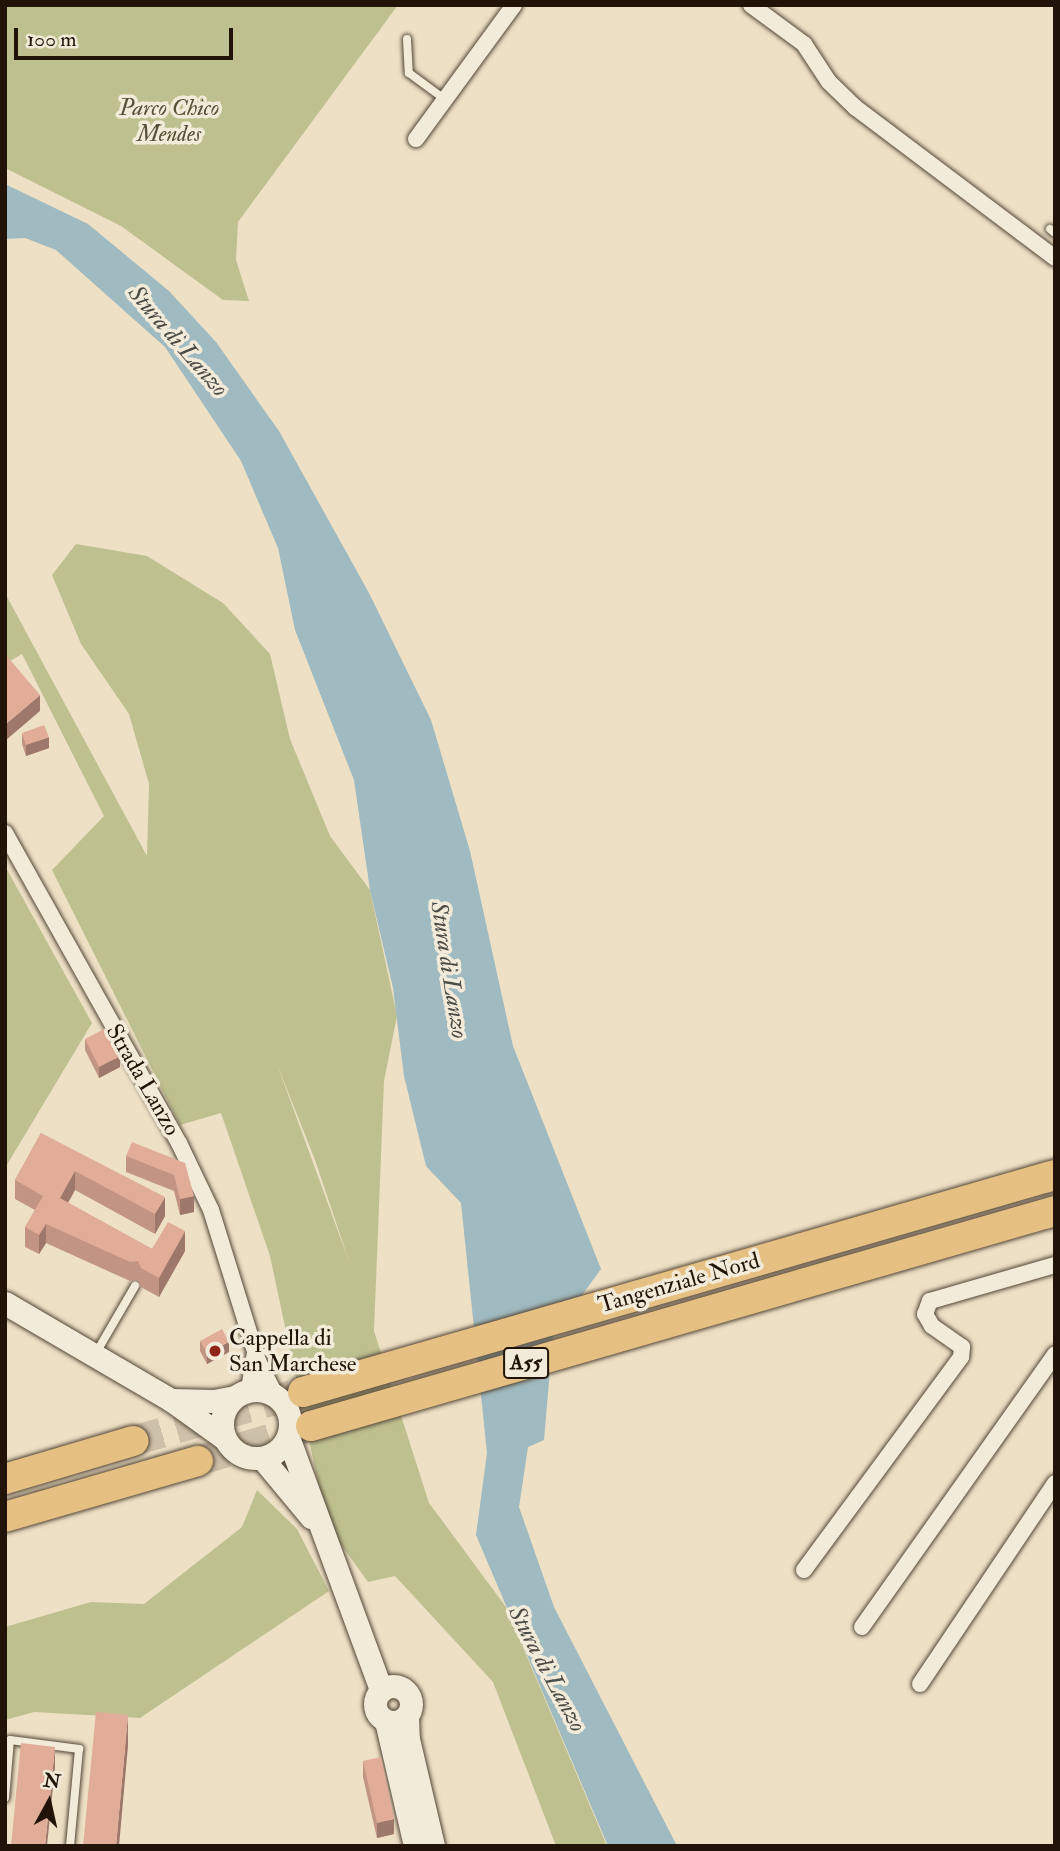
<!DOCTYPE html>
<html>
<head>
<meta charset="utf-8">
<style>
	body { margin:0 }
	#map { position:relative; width:1060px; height:1851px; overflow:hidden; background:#ede0c5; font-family:"IM FELL Double Pica",serif }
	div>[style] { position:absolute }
	.green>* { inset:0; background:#bfc090 }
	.water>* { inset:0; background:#9fbac0 }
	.highway-tunnel>* { height:30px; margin-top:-15px; transform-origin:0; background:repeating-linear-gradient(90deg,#cec1a9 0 30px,transparent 0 45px) }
	.roads { filter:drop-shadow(0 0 2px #544637) drop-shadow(0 0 2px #544637) }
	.lane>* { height:8px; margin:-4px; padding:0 4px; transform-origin:4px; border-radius:4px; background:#f3ebd9 }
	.street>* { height:16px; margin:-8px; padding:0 8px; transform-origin:8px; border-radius:8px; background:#f3ebd9 }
	.secondary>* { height:23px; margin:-11.5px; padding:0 11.5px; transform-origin:11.5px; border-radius:11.5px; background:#f3ebd9 }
	.secondary>.ring { margin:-11.5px; padding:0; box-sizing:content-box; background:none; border:23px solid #f3ebd9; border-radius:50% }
	.highway>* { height:30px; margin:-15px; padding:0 15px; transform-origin:15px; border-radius:15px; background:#e6c082 }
	.wall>* { inset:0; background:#c29483 }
	.shaded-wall>* { inset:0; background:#9e786a }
	.building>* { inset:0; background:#e1ac98 }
	.dots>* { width:19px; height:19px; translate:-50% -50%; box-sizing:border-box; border:4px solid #f3ebd9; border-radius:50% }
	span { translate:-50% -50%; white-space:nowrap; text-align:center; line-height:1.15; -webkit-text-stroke:7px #f3ebd9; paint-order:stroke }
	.shield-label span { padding:2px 5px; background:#f3ebd9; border:2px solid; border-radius:5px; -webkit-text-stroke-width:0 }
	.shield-label { font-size:21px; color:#211308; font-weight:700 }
	.park-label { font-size:23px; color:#585038; font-style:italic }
	.street-label { font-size:23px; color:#211308 }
	.poi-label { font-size:23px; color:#211308 }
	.left { translate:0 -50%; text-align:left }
	.water-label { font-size:24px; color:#4d4d48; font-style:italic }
	.frame { position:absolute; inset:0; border:7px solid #211308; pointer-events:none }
	.north { position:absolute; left:14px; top:1767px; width:70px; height:70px; -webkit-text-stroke:5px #f3ebd9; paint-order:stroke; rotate:8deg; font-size:19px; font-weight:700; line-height:28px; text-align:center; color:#211308 }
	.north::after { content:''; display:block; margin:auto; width:24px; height:32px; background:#211308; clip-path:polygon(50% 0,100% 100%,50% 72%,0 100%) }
	.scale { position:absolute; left:14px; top:28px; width:219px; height:32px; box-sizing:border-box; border:4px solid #211308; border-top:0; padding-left:9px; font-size:21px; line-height:24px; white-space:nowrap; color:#211308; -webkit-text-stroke:5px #f3ebd9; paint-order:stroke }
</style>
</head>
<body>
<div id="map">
	<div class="green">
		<i style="clip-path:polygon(5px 5px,398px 5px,238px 222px,236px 260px,249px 301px,223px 300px,121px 226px,5px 168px)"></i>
		<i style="clip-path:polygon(evenodd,76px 544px,147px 556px,223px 603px,270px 654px,290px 739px,330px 836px,370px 890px,397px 1016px,384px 1081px,374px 1331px,429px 1503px,506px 1607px,607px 1846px,556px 1846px,493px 1682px,395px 1576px,368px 1582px,327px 1525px,270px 1256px,221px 1113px,180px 1125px,52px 870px,104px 816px,22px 654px,5px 664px,5px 593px,147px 856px,149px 784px,129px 714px,81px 644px,52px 575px,76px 544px,277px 1064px,315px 1160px,350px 1264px,277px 1064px)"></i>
		<i style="clip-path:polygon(5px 866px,92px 1023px,5px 1168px)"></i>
		<i style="clip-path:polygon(257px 1490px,297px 1529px,329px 1591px,140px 1718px,34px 1712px,5px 1720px,5px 1627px,91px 1602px,144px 1604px,242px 1527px)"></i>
	</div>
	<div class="water">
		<i style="clip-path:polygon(5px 184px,88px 224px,169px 291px,216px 342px,279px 431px,369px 593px,431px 720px,470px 851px,513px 1046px,601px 1269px,553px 1335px,544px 1440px,528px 1447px,519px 1507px,554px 1607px,677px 1846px,608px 1846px,476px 1535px,487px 1453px,461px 1203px,426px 1166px,404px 1076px,393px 988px,370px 890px,354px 780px,295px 630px,278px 548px,241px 461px,165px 347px,56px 250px,25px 238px,5px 239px)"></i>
	</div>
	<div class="highway-tunnel">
		<i style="left:133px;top:1441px;width:177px;rotate:-16.1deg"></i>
		<i style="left:198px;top:1461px;width:118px;rotate:-17.2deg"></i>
	</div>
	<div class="roads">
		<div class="lane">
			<i style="left:407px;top:39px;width:34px;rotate:87deg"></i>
			<i style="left:409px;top:73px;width:42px;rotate:36.3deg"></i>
			<i style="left:1050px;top:229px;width:6px;rotate:39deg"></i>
			<i style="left:96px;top:1353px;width:78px;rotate:-59.8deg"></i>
			<i style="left:5px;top:1798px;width:58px;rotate:-85.1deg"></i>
			<i style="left:10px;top:1740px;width:70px;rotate:7.4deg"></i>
			<i style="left:79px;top:1749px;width:97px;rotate:95.3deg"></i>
		</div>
		<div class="street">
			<i style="left:751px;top:5px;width:66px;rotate:36.3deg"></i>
			<i style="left:804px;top:44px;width:45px;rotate:56.7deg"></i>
			<i style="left:829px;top:82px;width:37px;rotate:44deg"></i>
			<i style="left:856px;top:108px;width:249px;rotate:37deg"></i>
			<i style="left:416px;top:139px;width:166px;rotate:-53.8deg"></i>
			<i style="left:5px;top:833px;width:355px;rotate:60.7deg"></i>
			<i style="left:179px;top:1143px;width:74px;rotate:64.5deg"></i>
			<i style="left:211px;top:1210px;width:158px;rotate:72.7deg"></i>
			<i style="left:258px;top:1361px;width:39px;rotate:63deg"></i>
			<i style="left:249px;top:1390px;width:36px;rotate:-81deg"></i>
			<i style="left:804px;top:1570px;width:265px;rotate:-53.6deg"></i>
			<i style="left:961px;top:1357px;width:10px;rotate:-84deg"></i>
			<i style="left:962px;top:1347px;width:37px;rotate:-145deg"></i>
			<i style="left:932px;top:1326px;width:14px;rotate:-120deg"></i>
			<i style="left:925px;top:1314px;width:14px;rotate:-69deg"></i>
			<i style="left:930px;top:1301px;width:130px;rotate:-16.1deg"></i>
			<i style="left:862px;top:1627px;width:334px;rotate:-54.7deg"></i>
			<i style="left:920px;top:1684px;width:242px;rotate:-56.1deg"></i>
		</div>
		<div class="secondary">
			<i style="left:5px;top:1303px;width:192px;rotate:30.3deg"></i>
			<i style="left:171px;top:1400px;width:65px;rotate:35.6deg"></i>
			<i class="ring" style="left:222px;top:1390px;width:45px;height:45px"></i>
			<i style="left:171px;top:1400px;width:43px;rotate:1.3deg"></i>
			<i style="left:214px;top:1401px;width:20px;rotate:-11deg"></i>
			<i style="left:288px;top:1437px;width:270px;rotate:69.8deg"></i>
			<i style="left:262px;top:1458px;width:77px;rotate:50.3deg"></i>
			<i class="ring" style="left:375px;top:1686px;width:13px;height:13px"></i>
			<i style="left:407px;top:1716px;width:23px;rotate:88deg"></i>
			<i style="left:408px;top:1739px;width:110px;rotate:76.8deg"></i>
			<i style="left:386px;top:1721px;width:128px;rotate:76.9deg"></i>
		</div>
		<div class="highway">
			<i style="left:303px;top:1392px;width:783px;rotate:-16.1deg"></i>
			<i style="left:311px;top:1426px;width:774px;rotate:-16.12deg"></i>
			<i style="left:5px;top:1479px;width:134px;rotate:-16.5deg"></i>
			<i style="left:5px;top:1517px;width:201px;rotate:-16.2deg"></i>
		</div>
	</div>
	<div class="wall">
		<i style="clip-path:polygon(22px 733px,49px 748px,26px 756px,22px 744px)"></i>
		<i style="clip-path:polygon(85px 1039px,120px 1067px,99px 1078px,85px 1050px)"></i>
		<i style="clip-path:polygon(41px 1133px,165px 1216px,155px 1234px,75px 1190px,68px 1203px,152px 1249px,185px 1251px,159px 1297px,141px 1287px,138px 1280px,130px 1281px,46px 1243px,39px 1254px,25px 1247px,25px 1227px,35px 1210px,15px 1199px,15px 1180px)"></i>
		<i style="clip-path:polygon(126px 1156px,185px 1163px,194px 1212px,180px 1215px,174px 1191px,126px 1172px)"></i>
		<i style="clip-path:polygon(200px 1341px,229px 1352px,207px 1364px,200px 1351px)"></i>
		<i style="clip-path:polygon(363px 1761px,394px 1834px,377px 1838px,363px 1777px)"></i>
	</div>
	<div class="shaded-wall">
		<i style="clip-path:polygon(40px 695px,40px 711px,6px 740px,6px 724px)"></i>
		<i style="clip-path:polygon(49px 737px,49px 748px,26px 756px,26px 745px)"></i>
		<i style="clip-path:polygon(120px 1056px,120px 1067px,99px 1078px,99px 1067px)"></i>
		<i style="clip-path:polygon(75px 1171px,75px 1190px,60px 1217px,60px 1198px)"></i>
		<i style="clip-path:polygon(194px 1196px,194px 1212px,180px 1215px,180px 1199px)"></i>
		<i style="clip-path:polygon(165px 1197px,165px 1216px,155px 1234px,155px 1214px)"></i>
		<i style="clip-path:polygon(46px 1224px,46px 1243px,39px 1254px,39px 1235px)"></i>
		<i style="clip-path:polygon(185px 1231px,185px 1251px,159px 1297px,159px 1278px)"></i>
		<i style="clip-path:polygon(229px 1342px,229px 1352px,207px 1364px,207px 1353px)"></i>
		<i style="clip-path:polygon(128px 1715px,128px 1746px,119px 1846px,116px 1846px)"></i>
		<i style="clip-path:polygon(55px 1747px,55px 1767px,47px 1846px,45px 1846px)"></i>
		<i style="clip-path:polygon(394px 1819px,394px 1834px,377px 1838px,377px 1823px)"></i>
	</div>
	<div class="building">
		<i style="clip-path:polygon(6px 655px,40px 695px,6px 724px,5px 656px)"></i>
		<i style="clip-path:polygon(44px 725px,49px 737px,26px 745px,22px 733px)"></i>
		<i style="clip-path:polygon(106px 1028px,120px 1056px,99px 1067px,85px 1039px)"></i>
		<i style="clip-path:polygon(41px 1133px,165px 1197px,155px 1214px,75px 1171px,60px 1198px,152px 1249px,168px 1222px,185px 1231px,159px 1278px,141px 1268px,138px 1261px,130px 1262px,46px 1224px,39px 1235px,25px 1227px,43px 1196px,15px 1180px)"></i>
		<i style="clip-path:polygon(132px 1142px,185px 1163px,194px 1196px,180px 1199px,174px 1175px,126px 1156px)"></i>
		<i style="clip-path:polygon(222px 1329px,229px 1342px,207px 1353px,200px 1341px)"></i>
		<i style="clip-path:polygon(96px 1712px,128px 1715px,116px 1846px,83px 1846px)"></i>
		<i style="clip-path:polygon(21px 1743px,55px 1747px,45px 1846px,11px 1846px)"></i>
		<i style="clip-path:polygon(381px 1757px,394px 1819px,377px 1823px,363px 1761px)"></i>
	</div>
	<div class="dots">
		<i style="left:215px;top:1351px;background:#8f2418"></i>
	</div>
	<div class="shield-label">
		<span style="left:526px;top:1363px">A55</span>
	</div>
	<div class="park-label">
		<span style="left:169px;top:121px">Parco Chico<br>Mendes</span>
	</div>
	<div class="street-label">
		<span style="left:143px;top:1080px;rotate:60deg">Strada Lanzo</span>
		<span style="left:679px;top:1283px;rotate:-16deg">Tangenziale Nord</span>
	</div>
	<div class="poi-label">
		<span class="left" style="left:229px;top:1351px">Cappella di<br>San Marchese</span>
	</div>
	<div class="water-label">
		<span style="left:178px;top:341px;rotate:49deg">Stura di Lanzo</span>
		<span style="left:449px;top:970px;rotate:81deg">Stura di Lanzo</span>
		<span style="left:547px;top:1669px;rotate:62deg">Stura di Lanzo</span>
	</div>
	<div class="frame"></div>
	<div class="north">N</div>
	<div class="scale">100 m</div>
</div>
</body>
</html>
